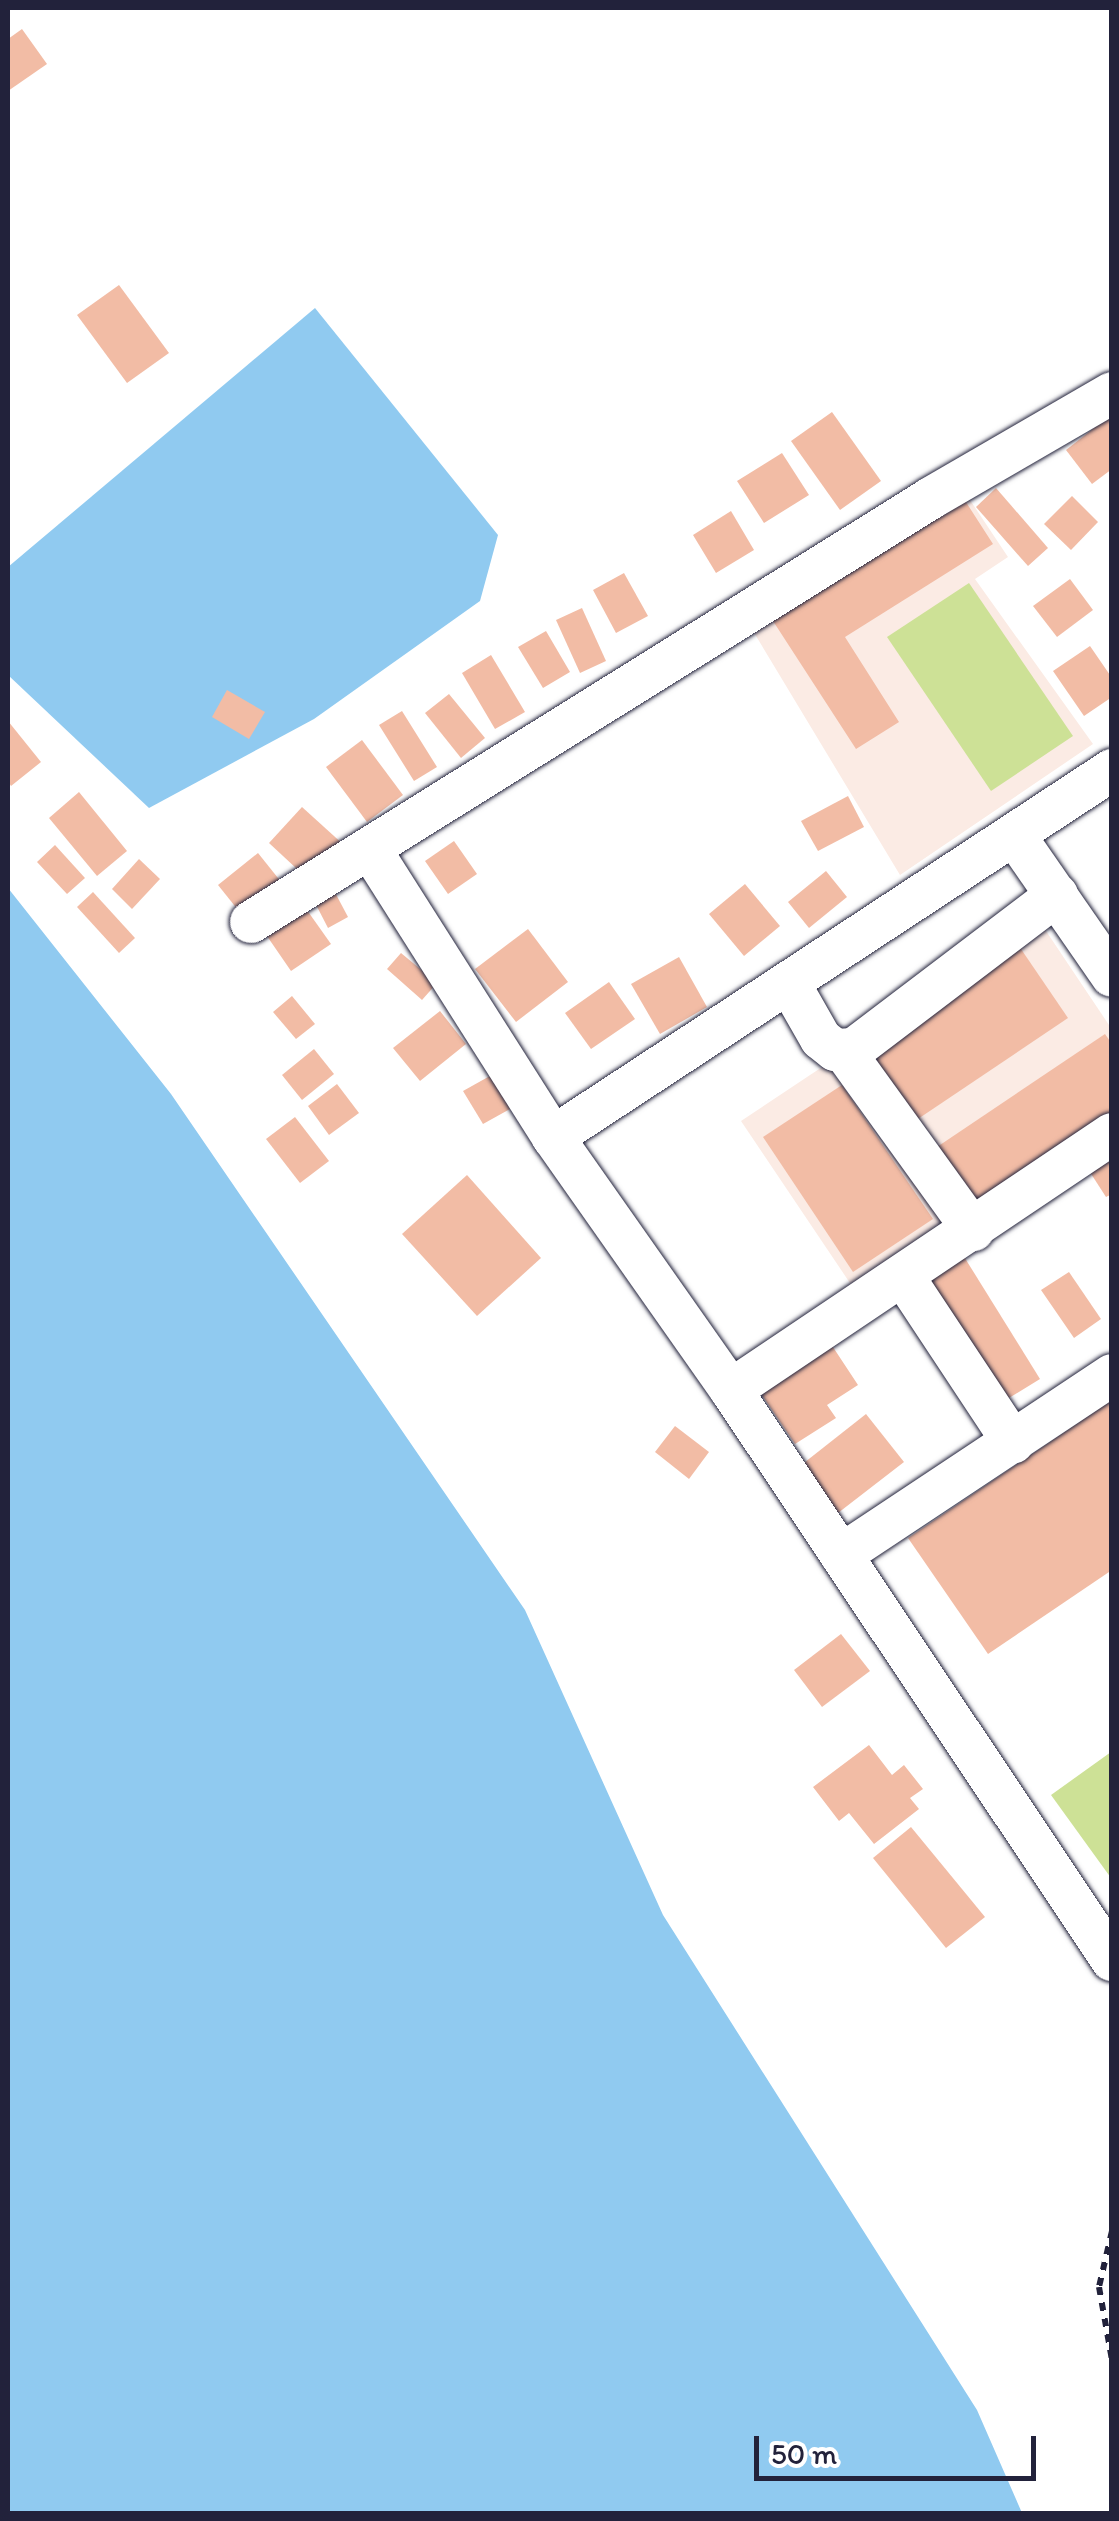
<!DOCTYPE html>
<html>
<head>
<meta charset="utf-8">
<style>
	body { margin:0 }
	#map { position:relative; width:1119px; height:2521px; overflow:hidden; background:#fff; font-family:Itim,sans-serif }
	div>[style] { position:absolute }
	.built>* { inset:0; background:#fbebe4 }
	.green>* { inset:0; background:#cde196 }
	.water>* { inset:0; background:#90caf0 }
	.building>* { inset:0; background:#f2bca5 }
	.path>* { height:6px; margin-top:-3px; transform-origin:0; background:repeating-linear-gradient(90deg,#22223b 0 8px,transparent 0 16px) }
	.roads { filter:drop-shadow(0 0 2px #22223b) drop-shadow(0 0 2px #22223b) }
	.minor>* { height:42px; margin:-21px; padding:0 21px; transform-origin:21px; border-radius:21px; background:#fff }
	span { translate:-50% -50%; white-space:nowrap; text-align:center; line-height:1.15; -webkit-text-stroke:8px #fff; paint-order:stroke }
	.frame { position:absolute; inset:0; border:10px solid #22223b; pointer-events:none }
	.scale { position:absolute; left:754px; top:2436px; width:282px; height:45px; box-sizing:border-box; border:5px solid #22223b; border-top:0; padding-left:12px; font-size:30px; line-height:35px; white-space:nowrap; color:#22223b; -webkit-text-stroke:8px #fff; paint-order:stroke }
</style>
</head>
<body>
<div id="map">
	<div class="built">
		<i style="clip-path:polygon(962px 488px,1008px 557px,975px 579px,1093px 744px,900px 875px,750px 626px)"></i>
		<i style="clip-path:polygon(1040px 922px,1111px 1028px,1111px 1126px,858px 1295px,741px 1121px)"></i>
	</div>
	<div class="green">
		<i style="clip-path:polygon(969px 583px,1073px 736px,991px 791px,887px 637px)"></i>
		<i style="clip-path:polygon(1111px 1752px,1111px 1878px,1051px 1795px)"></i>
	</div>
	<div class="water">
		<i style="clip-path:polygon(315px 308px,498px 535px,480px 601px,314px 719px,149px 808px,8px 675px,8px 567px)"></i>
		<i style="clip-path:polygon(8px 888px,171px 1094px,525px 1610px,663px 1915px,977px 2410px,1022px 2513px,8px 2513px)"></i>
	</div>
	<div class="building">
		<i style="clip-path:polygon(22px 29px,47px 64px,8px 91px,8px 39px)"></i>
		<i style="clip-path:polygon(119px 285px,169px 353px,127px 383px,77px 315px)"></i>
		<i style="clip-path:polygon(832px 412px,881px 481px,840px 510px,791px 441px)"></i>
		<i style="clip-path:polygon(1112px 414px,1112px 469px,1092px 484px,1066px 450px)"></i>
		<i style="clip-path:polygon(782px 453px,809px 495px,764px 523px,737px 481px)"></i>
		<i style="clip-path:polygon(996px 488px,1048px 548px,1028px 566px,976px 507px)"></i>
		<i style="clip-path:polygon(1072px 496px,1098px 522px,1071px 550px,1044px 524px)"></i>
		<i style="clip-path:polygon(964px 499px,993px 544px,845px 637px,899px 722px,856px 749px,773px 621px)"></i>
		<i style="clip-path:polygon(731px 511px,754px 550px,716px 573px,693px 535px)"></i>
		<i style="clip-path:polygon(624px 573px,648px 616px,616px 633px,593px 590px)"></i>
		<i style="clip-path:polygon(1070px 579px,1093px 610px,1057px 637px,1033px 606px)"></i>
		<i style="clip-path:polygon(582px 608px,606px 661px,580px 673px,556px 620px)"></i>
		<i style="clip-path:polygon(546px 631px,570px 672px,543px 688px,518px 647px)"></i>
		<i style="clip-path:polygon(1090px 646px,1112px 678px,1112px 697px,1084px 716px,1053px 671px)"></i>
		<i style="clip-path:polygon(491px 655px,525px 712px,495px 729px,462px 673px)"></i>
		<i style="clip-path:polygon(227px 690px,265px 712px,249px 739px,212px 717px)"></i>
		<i style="clip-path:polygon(449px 694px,485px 738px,461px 758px,425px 713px)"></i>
		<i style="clip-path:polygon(402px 711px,437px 767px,414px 781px,379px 725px)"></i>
		<i style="clip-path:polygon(8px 721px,41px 762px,11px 786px,8px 781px)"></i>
		<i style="clip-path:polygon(362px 740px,403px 795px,367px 822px,326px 767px)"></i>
		<i style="clip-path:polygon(79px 792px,127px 851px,97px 876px,49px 818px)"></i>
		<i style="clip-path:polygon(848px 796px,864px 827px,818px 851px,801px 821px)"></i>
		<i style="clip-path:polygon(302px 807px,345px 846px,311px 882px,269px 843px)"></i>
		<i style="clip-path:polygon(454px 841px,477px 874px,448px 894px,425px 861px)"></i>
		<i style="clip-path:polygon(55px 845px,85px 878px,67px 894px,37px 862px)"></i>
		<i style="clip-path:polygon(258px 853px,282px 883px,242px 915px,218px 885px)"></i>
		<i style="clip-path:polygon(139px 859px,160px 879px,132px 909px,112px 889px)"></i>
		<i style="clip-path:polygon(826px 871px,847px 897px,809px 928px,788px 902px)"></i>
		<i style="clip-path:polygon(745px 884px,780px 926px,744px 956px,709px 914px)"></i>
		<i style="clip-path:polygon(331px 885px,348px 917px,328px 928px,311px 895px)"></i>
		<i style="clip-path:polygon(93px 892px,135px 938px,119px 953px,77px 907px)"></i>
		<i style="clip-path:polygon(297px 896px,331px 944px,291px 971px,258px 923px)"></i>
		<i style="clip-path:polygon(528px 929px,568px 982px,516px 1022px,475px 969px)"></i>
		<i style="clip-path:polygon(1021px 949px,1068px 1018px,906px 1127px,859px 1058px)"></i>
		<i style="clip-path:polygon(401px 953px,437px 983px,422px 1000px,387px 969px)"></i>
		<i style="clip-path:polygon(679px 957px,707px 1007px,660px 1034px,631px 984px)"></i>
		<i style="clip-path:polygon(609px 982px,635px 1019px,591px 1049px,565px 1013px)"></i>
		<i style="clip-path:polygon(292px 996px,315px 1024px,296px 1039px,273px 1012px)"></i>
		<i style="clip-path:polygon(440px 1011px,466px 1044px,420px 1081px,393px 1048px)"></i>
		<i style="clip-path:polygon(1105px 1034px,1112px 1044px,1112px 1114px,974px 1207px,934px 1149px)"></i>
		<i style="clip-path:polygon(314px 1049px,334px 1074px,302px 1100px,282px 1075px)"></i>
		<i style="clip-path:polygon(497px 1072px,517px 1105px,483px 1124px,463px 1091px)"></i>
		<i style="clip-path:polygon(337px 1084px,359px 1113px,329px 1135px,308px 1106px)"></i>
		<i style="clip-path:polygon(842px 1085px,933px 1219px,853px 1272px,763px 1137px)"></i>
		<i style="clip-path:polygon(295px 1117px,329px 1161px,300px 1183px,266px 1139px)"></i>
		<i style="clip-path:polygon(1112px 1149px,1112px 1194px,1106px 1197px,1086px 1166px)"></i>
		<i style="clip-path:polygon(467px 1175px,541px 1258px,477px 1316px,402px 1234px)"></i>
		<i style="clip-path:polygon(963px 1255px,1040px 1379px,1004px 1401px,928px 1278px)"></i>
		<i style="clip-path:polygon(1069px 1272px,1101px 1319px,1074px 1338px,1041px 1290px)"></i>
		<i style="clip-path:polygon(829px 1341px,858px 1385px,827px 1405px,836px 1418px,795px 1444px,757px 1388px)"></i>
		<i style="clip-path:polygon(1112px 1400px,1112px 1570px,988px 1654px,908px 1538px)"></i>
		<i style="clip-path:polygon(866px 1414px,904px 1462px,838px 1513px,800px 1466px)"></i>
		<i style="clip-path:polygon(675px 1426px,709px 1452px,689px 1479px,655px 1452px)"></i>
		<i style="clip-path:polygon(841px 1634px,870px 1671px,822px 1707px,794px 1670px)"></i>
		<i style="clip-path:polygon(869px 1745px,892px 1775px,904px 1765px,923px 1789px,910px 1798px,919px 1809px,874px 1844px,849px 1813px,839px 1821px,813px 1787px)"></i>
		<i style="clip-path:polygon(911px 1827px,985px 1917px,946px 1948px,873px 1858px)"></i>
	</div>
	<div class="path">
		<i style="left:1112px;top:2231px;width:57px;rotate:103.1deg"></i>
		<i style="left:1099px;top:2287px;width:74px;rotate:79.9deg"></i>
	</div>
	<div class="roads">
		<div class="minor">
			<i style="left:1015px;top:836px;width:170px;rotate:55.3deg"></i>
			<i style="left:372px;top:852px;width:338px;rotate:57.6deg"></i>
			<i style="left:553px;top:1137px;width:309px;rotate:54.9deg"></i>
			<i style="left:731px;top:1390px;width:686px;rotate:56.24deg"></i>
			<i style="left:251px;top:922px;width:801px;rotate:-31.94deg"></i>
			<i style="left:931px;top:498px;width:209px;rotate:-30.1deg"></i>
			<i style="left:789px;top:983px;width:64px;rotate:60.3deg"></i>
			<i style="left:821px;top:1039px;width:18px;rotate:38deg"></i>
			<i style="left:835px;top:1050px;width:19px;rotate:-3deg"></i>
			<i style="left:854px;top:1049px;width:255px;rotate:-37.2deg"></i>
			<i style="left:844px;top:1051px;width:221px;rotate:54.2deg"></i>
			<i style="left:553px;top:1137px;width:669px;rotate:-33.29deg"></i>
			<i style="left:905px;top:1279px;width:196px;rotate:56.5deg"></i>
			<i style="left:731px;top:1390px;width:459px;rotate:-33.9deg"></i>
			<i style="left:841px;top:1555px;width:325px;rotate:-33.6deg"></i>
		</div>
	</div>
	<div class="frame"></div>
	<div class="scale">50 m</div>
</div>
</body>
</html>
